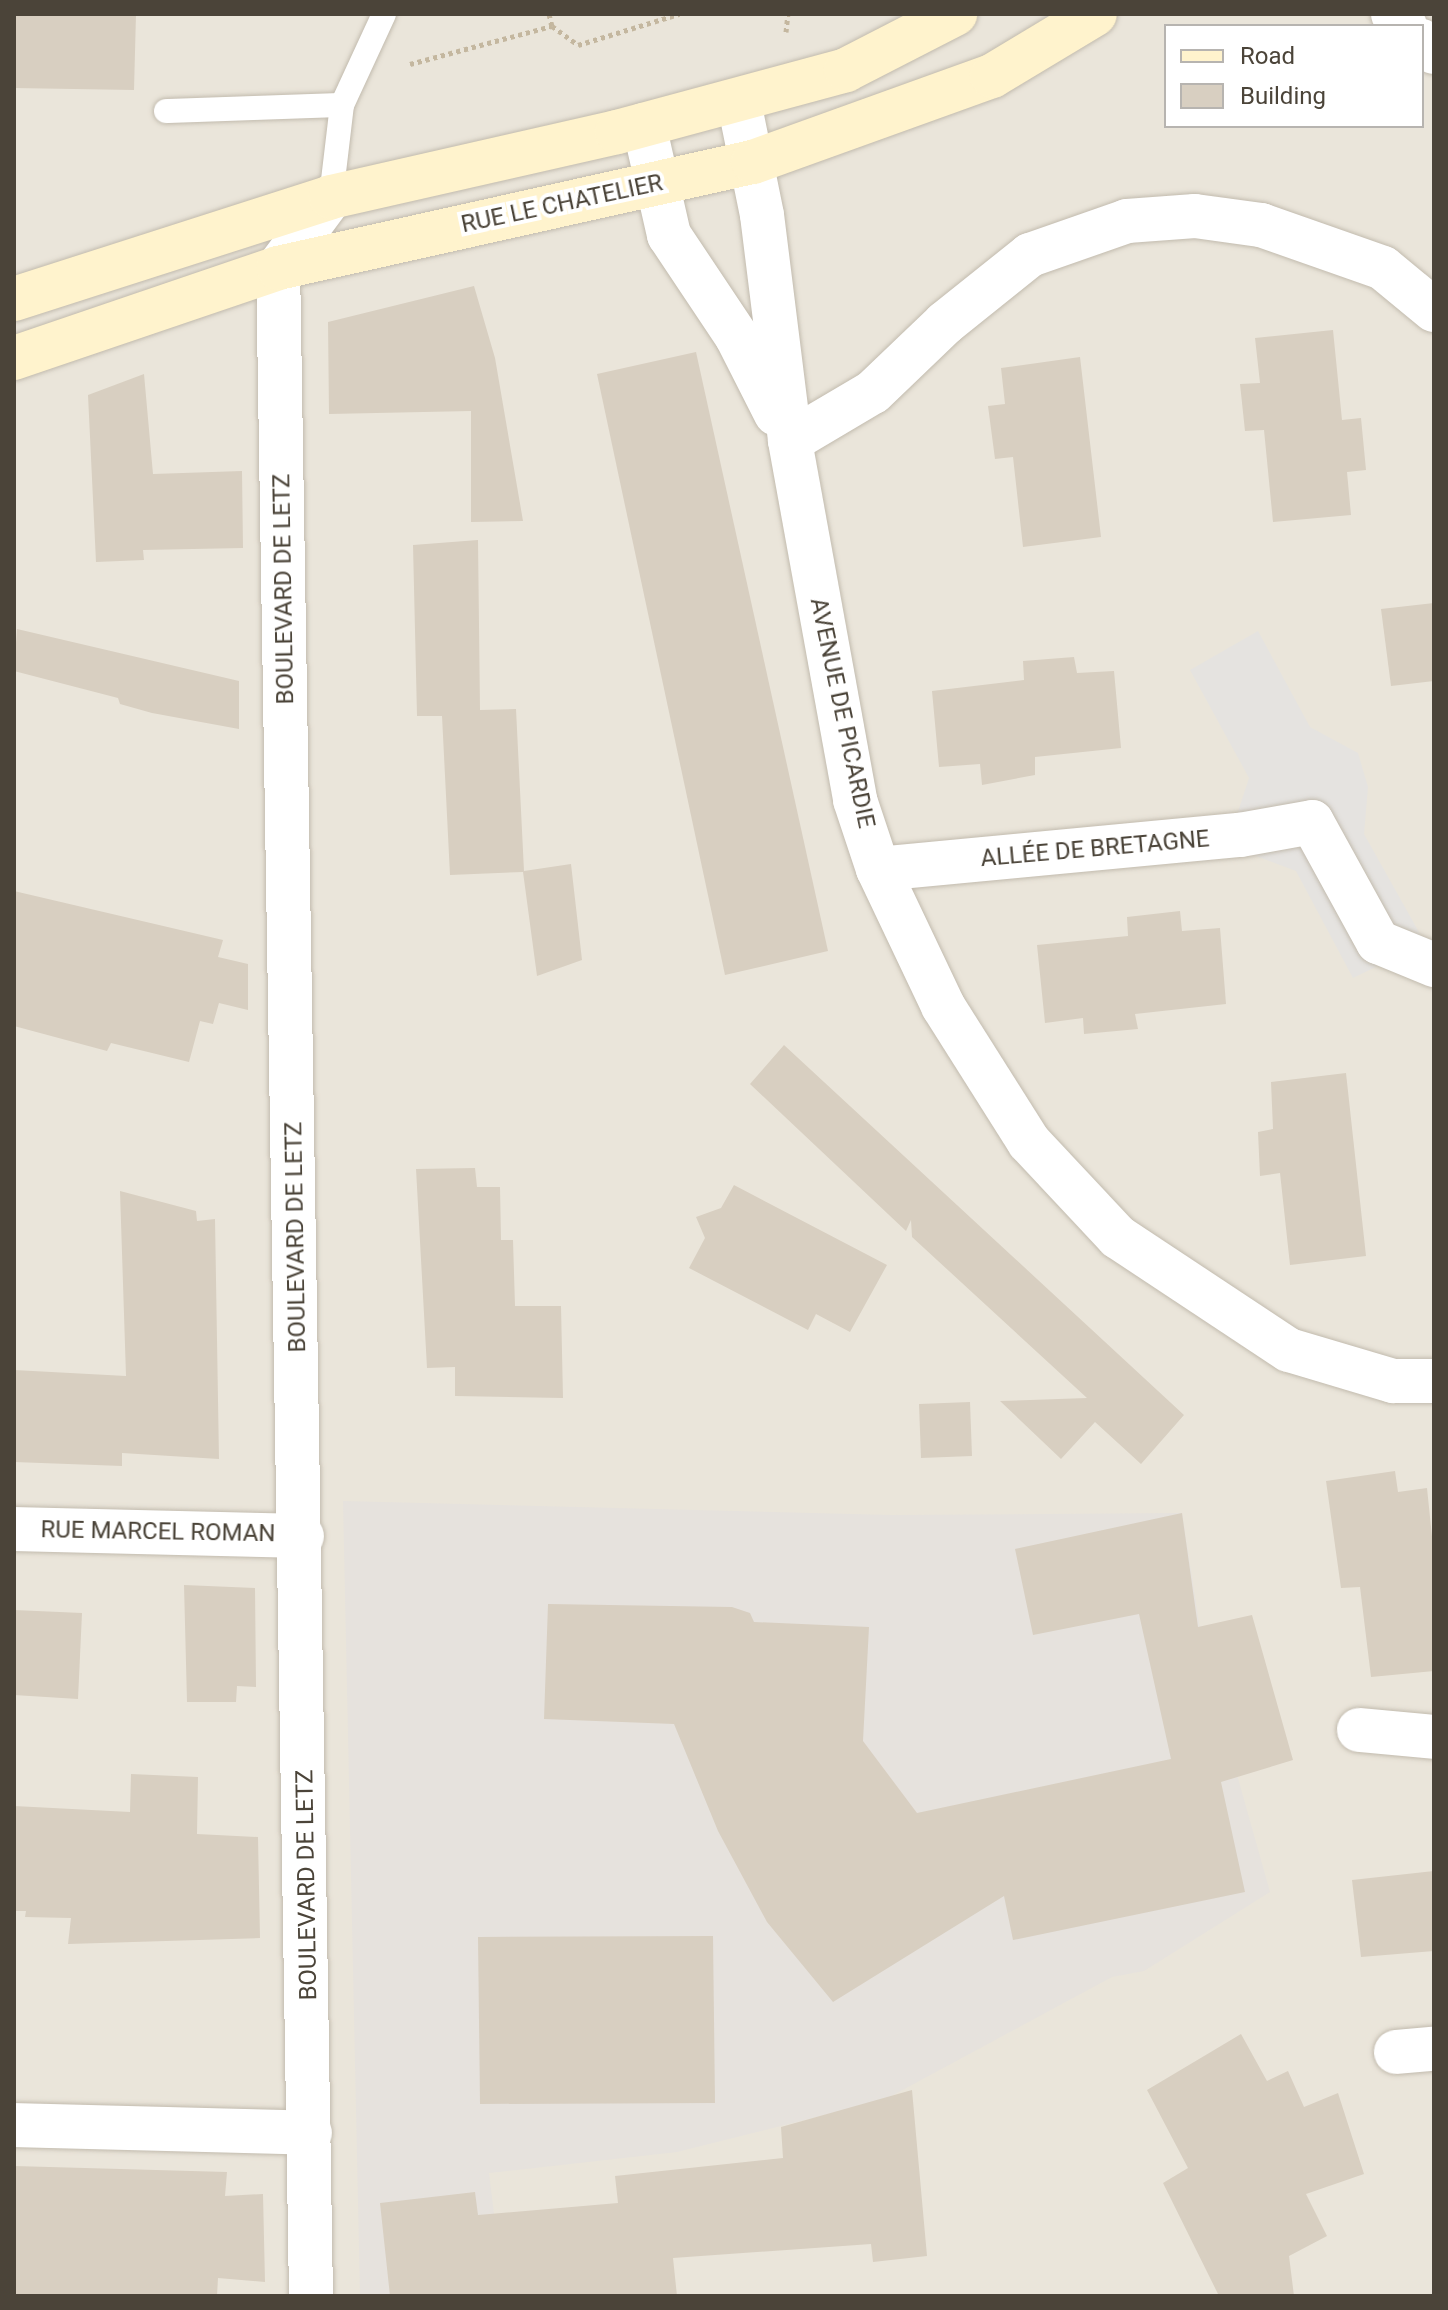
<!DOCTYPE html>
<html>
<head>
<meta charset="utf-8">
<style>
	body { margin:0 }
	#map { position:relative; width:1448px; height:2310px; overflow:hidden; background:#f6f3ec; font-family:Roboto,sans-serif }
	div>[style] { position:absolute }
	.residential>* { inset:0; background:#eae5da }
	.industrial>* { inset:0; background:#e6e2dd }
	.parking>* { inset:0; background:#e5e3e0 }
	.building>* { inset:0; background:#d8cfc1 }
	.path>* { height:5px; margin-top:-2.5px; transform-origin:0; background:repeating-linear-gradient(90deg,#c4b79f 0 4px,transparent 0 8px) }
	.roads { filter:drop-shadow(0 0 2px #c2bbae) drop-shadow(0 0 2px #c2bbae) }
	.lane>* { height:24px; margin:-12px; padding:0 12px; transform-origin:12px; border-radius:12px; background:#fff }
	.street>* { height:44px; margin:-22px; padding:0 22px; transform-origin:22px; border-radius:22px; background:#fff }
	.secondary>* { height:44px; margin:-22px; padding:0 22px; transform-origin:22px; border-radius:22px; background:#fff3cd }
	span { translate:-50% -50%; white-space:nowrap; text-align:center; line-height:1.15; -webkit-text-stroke:8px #fff; paint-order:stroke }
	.street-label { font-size:24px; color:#4b4439 }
	.frame { position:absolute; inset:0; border:16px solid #4b4439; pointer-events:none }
	.legend { position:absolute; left:1164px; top:24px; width:260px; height:104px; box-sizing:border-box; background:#fff; border:2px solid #b7b4b0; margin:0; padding:10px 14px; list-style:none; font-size:24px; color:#4b4439 }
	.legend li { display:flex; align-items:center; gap:16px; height:40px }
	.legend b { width:40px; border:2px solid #b7b4b0 }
</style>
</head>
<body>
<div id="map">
	<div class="residential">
		<i style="clip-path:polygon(evenodd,14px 14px,1434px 14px,1434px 2296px,14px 2296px,14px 14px,1166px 26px,1422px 26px,1422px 126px,1166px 126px,1166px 26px)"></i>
	</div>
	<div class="industrial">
		<i style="clip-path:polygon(343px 1501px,891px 1515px,1182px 1513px,1205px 1661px,1270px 1892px,1144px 1971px,1112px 1977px,884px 2100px,677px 2152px,489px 2173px,504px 2296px,360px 2296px)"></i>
	</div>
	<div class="parking">
		<i style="clip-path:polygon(1258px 631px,1310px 727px,1358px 753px,1368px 787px,1364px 834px,1425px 943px,1353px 978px,1296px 871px,1248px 853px,1235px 821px,1249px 778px,1190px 670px)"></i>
	</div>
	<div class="building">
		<i style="clip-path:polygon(14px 14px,136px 14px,134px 90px,14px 88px)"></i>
		<i style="clip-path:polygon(474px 286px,495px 358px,523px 521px,471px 522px,471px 411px,329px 414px,328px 322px)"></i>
		<i style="clip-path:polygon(1333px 330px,1342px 420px,1361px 418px,1366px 470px,1347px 472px,1351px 515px,1273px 522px,1264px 430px,1245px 431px,1240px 384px,1260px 383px,1255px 338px)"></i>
		<i style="clip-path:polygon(696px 352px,828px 951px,725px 975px,597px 374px)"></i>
		<i style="clip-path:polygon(1080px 357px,1101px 537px,1023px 547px,1013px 457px,995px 459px,988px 406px,1005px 404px,1001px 368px)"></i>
		<i style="clip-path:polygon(144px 374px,153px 474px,242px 471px,243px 548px,143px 550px,144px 560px,96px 562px,88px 395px)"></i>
		<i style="clip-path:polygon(478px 540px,480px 710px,516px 709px,524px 871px,571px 864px,582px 960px,537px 976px,523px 872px,450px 875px,442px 716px,417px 716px,413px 545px)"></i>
		<i style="clip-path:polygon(1434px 603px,1434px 681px,1391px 686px,1381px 609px)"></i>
		<i style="clip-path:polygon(17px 629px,239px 681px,239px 729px,152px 713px,120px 704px,118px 698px,14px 671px)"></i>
		<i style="clip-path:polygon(1074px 657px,1077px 673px,1114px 671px,1121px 748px,1035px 757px,1035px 775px,982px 785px,980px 764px,939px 767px,932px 691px,1024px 680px,1023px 661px)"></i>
		<i style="clip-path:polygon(14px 891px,223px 940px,218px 957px,248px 964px,248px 1010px,219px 1003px,213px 1024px,200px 1021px,189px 1062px,111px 1043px,107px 1051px,14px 1026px)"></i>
		<i style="clip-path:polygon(1180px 911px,1182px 931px,1220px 928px,1226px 1004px,1135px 1014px,1138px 1029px,1084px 1034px,1083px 1018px,1045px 1023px,1037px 945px,1128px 936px,1127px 917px)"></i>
		<i style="clip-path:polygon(784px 1045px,1184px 1415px,1141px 1464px,1095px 1422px,1061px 1459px,1000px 1401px,1087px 1398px,912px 1237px,911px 1220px,906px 1231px,750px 1084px)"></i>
		<i style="clip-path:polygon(1346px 1073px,1366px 1256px,1290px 1265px,1280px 1173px,1260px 1176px,1258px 1132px,1273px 1129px,1271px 1082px)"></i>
		<i style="clip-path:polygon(475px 1168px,477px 1187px,500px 1187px,501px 1240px,513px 1240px,515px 1306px,561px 1306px,563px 1398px,455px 1396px,455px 1367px,427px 1368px,416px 1169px)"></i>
		<i style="clip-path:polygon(734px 1185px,887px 1265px,850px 1332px,816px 1314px,808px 1330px,689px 1268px,705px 1238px,696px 1217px,721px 1208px)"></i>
		<i style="clip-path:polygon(120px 1191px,196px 1211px,197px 1221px,215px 1219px,219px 1459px,122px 1453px,122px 1466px,14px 1462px,14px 1370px,126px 1376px)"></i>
		<i style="clip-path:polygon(970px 1402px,972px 1456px,921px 1458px,919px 1404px)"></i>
		<i style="clip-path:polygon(1395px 1471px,1398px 1492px,1427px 1488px,1434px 1556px,1434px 1671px,1371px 1677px,1360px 1587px,1341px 1588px,1326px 1481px)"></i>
		<i style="clip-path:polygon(1182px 1513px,1198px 1627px,1252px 1615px,1293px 1760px,1221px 1782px,1245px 1892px,1013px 1940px,1004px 1896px,833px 2002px,767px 1922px,718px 1831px,674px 1724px,544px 1719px,548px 1604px,732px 1607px,750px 1613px,754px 1622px,869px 1627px,863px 1741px,917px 1813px,1171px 1759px,1139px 1614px,1033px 1635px,1015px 1549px)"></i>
		<i style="clip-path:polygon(184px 1585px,255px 1588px,256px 1687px,237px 1686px,236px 1702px,187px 1702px)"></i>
		<i style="clip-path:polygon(14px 1610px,82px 1613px,78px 1699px,14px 1695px)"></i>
		<i style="clip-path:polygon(131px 1774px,198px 1777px,197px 1834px,258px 1837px,260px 1938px,68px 1944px,71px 1918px,25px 1917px,26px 1911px,14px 1911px,14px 1806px,130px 1812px)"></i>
		<i style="clip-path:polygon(1434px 1871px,1434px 1951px,1361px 1957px,1352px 1880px)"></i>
		<i style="clip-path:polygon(713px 1936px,715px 2103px,480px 2104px,478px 1937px)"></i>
		<i style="clip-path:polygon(1241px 2034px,1267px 2081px,1288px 2071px,1304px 2107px,1338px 2093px,1364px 2174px,1306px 2194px,1327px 2236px,1289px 2256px,1294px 2296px,1219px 2296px,1163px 2183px,1188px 2168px,1147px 2090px)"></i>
		<i style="clip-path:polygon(912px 2090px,927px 2256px,873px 2262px,871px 2244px,673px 2258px,677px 2296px,390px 2296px,380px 2203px,475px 2192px,478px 2215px,618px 2203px,615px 2176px,783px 2158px,781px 2127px)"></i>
		<i style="clip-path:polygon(14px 2166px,227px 2172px,225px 2196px,263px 2194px,265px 2282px,218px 2278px,217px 2296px,14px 2296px)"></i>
	</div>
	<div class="path">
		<i style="left:549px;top:14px;width:12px;rotate:76deg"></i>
		<i style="left:552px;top:26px;width:32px;rotate:36deg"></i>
		<i style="left:578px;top:45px;width:106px;rotate:-17.1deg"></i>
		<i style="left:786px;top:32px;width:18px;rotate:-84deg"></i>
		<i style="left:410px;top:64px;width:147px;rotate:-15deg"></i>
	</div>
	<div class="roads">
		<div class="lane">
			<i style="left:166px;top:111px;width:176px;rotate:-2deg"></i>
			<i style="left:331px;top:197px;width:93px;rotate:-83.2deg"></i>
			<i style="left:342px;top:105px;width:100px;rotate:-65.2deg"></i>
		</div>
		<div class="street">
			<i style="left:1393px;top:14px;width:17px;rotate:45deg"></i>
			<i style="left:1422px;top:41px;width:16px;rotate:43deg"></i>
			<i style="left:739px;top:102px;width:115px;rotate:78.5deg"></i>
			<i style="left:762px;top:215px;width:228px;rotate:82.9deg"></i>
			<i style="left:790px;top:441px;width:365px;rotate:79.7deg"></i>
			<i style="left:855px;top:800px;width:73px;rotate:71.6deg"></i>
			<i style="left:878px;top:869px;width:152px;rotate:64.6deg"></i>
			<i style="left:943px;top:1006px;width:161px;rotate:57.7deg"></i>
			<i style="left:1029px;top:1142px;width:130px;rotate:46.9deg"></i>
			<i style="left:1118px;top:1237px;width:205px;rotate:33.5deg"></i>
			<i style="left:1289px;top:1350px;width:109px;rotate:16.6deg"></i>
			<i style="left:1393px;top:1381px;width:41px"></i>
			<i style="left:644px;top:125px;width:113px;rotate:77.2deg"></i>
			<i style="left:669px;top:235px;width:123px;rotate:56.3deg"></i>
			<i style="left:737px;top:337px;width:86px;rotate:63.1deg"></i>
			<i style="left:790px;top:441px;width:96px;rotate:-30.6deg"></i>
			<i style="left:873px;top:392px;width:100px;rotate:-43.8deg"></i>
			<i style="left:945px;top:323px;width:109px;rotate:-38.7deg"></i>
			<i style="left:1030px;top:255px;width:103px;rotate:-19.3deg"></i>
			<i style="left:1127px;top:221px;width:68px;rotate:-4.2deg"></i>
			<i style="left:1195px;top:216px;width:67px;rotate:7.8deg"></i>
			<i style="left:1261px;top:225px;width:129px;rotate:19.4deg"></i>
			<i style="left:1383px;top:268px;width:66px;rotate:39.5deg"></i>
			<i style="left:878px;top:869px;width:364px;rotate:-5.4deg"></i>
			<i style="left:1240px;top:835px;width:73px;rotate:-10.2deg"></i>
			<i style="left:1312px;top:822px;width:137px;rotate:61.2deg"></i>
			<i style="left:1378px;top:942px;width:61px;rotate:22.3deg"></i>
			<i style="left:14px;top:1529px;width:288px;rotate:1.4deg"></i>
			<i style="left:1359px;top:1730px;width:75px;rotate:5.3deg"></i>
			<i style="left:1396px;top:2052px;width:38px;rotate:-5deg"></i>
			<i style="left:14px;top:2125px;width:296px;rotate:1.5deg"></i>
			<i style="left:311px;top:2296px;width:2028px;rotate:-90.93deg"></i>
			<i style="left:278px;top:268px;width:89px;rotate:-53.3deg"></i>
		</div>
		<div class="secondary">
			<i style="left:14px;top:299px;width:333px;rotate:-17.8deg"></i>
			<i style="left:331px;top:197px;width:293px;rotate:-12.8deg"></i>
			<i style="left:617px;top:132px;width:237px;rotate:-15.1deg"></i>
			<i style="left:846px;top:70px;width:123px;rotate:-27.2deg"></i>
			<i style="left:14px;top:358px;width:279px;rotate:-18.8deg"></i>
			<i style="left:278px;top:268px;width:487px;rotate:-12.6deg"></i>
			<i style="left:753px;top:162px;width:254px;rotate:-19.8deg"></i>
			<i style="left:992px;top:76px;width:120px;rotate:-31deg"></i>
		</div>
	</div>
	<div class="street-label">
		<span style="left:562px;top:204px;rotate:-12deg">RUE LE CHATELIER</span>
		<span style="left:284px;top:589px;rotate:-91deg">BOULEVARD DE LETZ</span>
		<span style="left:842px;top:713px;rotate:78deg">AVENUE DE PICARDIE</span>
		<span style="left:1095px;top:849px;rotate:-5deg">ALLÉE DE BRETAGNE</span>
		<span style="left:296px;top:1237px;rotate:-91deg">BOULEVARD DE LETZ</span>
		<span style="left:158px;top:1532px;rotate:1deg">RUE MARCEL ROMAN</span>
		<span style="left:307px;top:1885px;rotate:-91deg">BOULEVARD DE LETZ</span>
	</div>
	<div class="frame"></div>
	<ul class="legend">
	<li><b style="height:10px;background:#fff3cd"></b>Road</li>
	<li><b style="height:22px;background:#d8cfc1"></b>Building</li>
	</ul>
</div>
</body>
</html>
